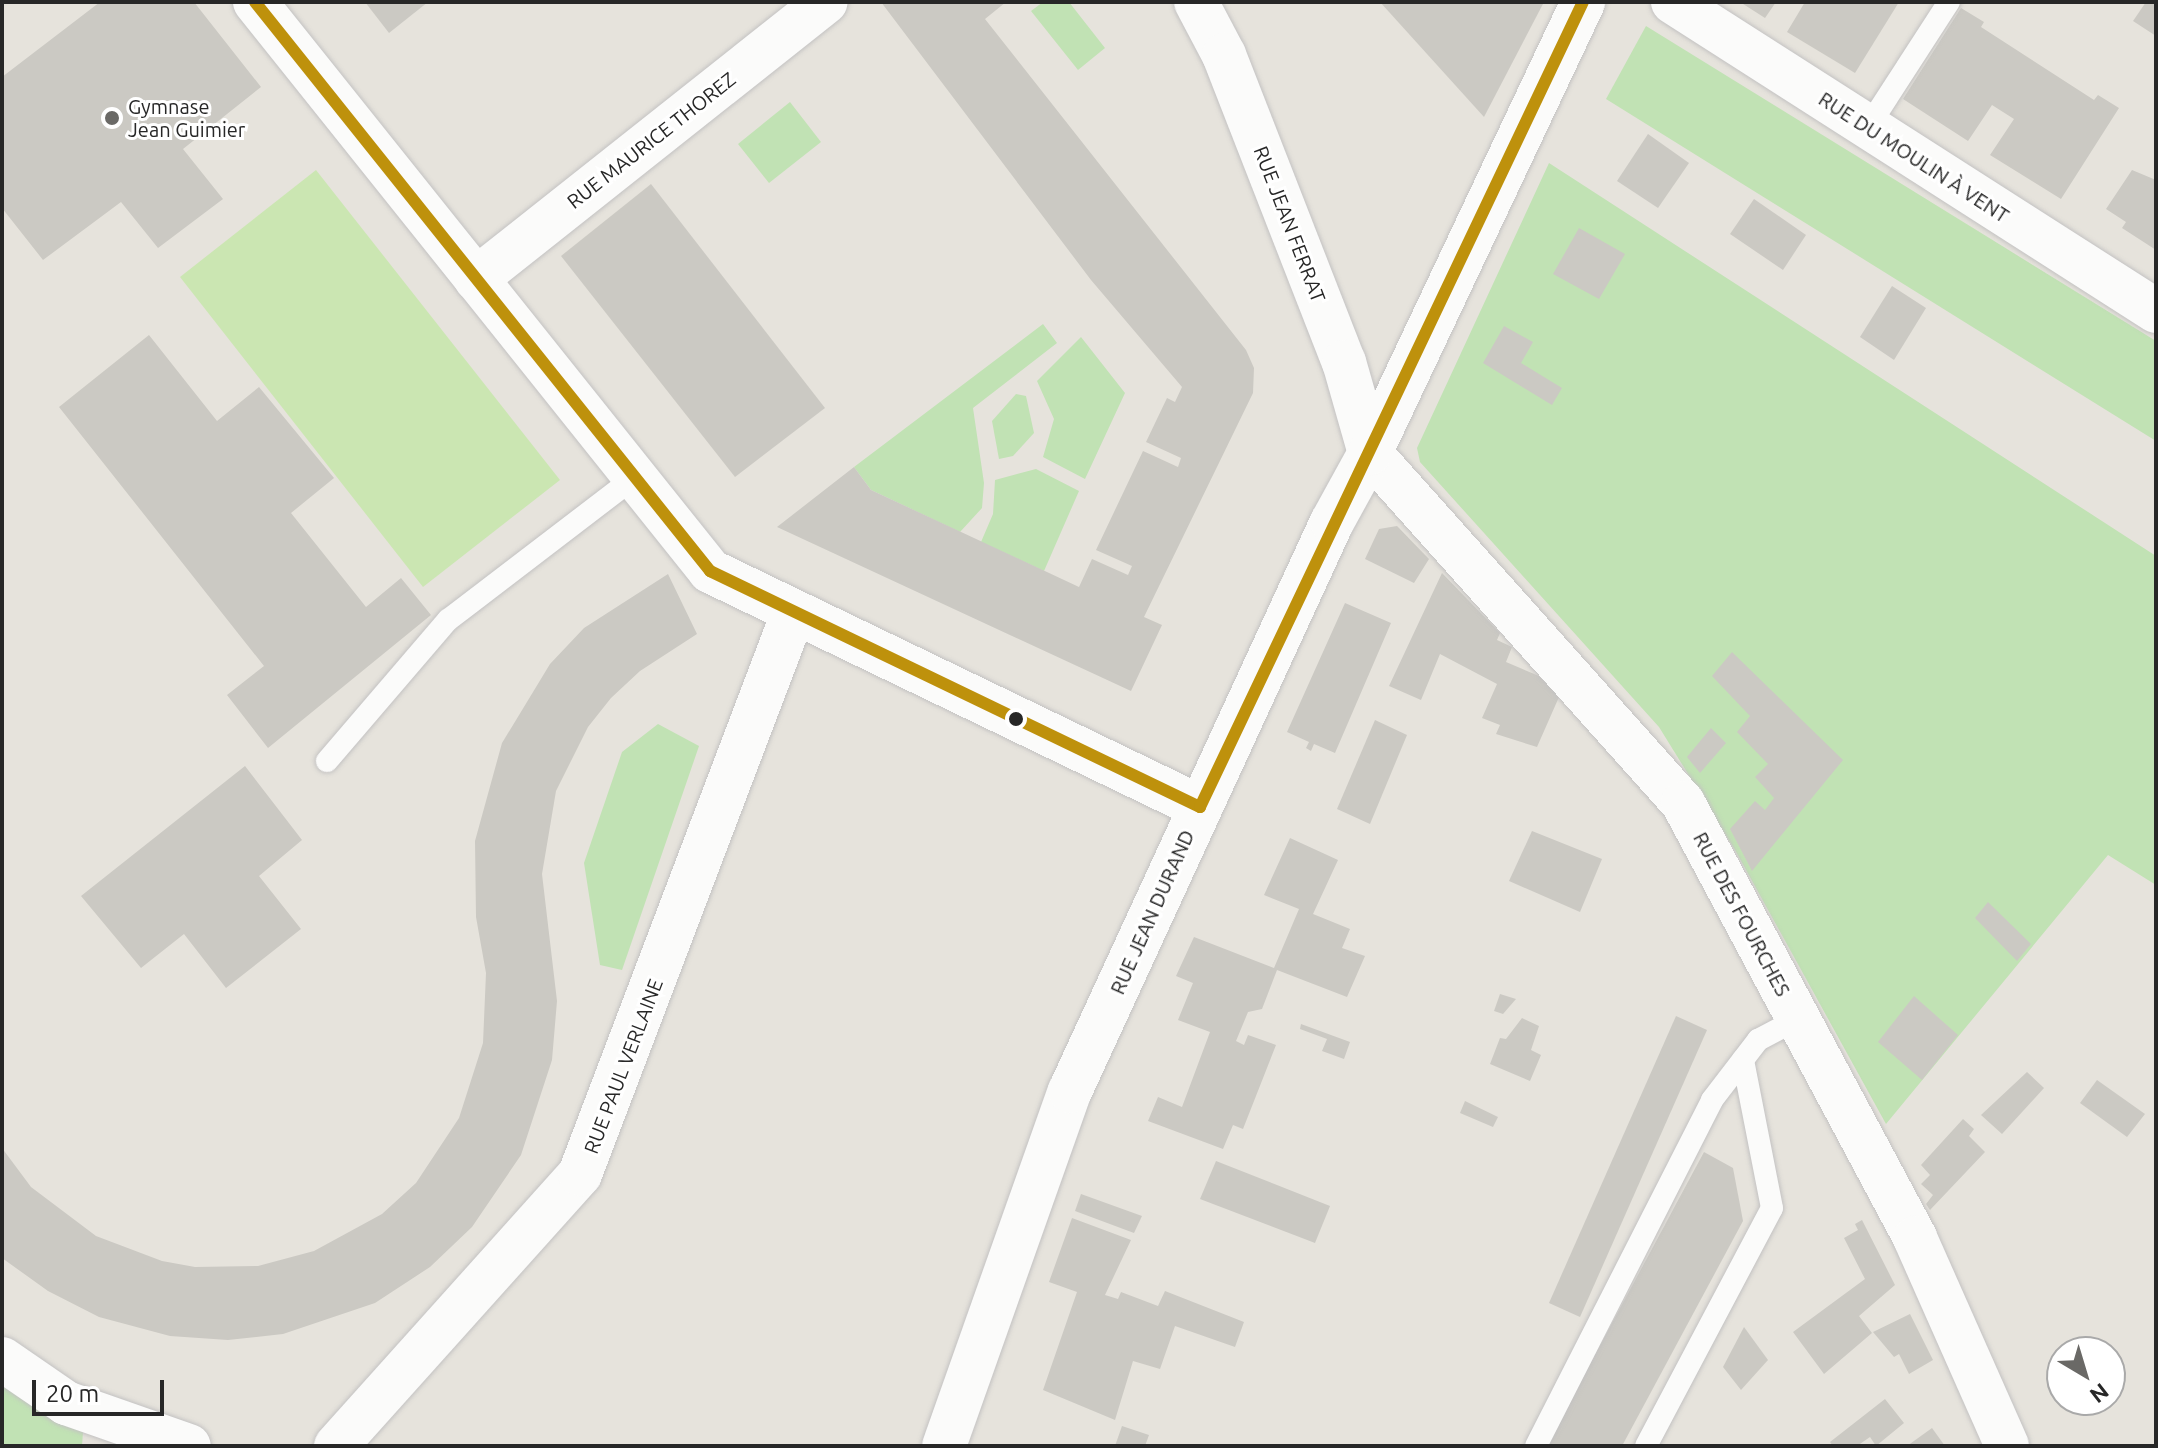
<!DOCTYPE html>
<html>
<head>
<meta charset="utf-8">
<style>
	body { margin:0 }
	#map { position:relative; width:2158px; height:1448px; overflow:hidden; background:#e6e3dc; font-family:Ubuntu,sans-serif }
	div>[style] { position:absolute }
	.green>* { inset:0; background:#c1e2b4 }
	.pitch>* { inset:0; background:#cbe6b2 }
	.building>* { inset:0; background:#cbc9c3 }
	.roads { filter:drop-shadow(0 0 2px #c3c2c2) drop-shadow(0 0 2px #c3c2c2) }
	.service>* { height:22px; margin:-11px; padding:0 11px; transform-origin:11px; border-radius:11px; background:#fbfbfa }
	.minor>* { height:44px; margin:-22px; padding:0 22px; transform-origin:22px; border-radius:22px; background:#fbfbfa }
	.tertiary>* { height:44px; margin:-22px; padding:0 22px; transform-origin:22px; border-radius:22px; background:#fbfbfa }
	.bus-1>* { height:12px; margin:-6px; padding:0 6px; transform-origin:6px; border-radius:6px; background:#be910c }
	.dots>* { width:22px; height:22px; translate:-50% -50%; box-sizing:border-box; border:4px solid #fff; border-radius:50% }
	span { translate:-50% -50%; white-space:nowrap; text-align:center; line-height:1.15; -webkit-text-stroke:6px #fff; paint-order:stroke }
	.poi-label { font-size:20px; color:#272727 }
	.left { translate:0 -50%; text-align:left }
	.street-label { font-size:20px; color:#272727 }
	.frame { position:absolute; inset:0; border:4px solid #272727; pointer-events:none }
	.north { position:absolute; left:2046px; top:1336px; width:80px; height:80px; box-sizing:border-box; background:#fff; border:2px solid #a9a9a9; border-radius:50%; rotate:142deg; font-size:22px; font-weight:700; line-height:32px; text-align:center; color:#272727 }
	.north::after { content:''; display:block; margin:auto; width:28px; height:36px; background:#6a6966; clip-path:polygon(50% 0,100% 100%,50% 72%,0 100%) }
	.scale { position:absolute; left:32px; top:1380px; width:132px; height:36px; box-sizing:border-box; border:4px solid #272727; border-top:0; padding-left:10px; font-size:24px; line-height:28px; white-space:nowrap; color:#272727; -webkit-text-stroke:6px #fff; paint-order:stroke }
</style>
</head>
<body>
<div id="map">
	<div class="green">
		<i style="clip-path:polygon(1043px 2px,1069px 2px,1105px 48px,1078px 70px,1031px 11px)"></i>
		<i style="clip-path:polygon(1646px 26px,2156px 341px,2156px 441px,1606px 99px)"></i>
		<i style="clip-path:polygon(790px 102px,821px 142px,769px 183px,738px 144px)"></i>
		<i style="clip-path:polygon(1549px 163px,2156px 556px,2156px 885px,2108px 855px,1886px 1124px,1735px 850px,1659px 727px,1420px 462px,1417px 448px)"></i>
		<i style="clip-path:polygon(1043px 324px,1057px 343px,973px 408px,984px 483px,982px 508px,960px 532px,871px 490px,854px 467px)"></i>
		<i style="clip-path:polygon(1081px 337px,1125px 393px,1085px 479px,1043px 457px,1054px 419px,1037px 381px)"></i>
		<i style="clip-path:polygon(1016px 394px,1026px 396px,1034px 433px,1013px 456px,999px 459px,992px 421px)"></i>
		<i style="clip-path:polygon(1036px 469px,1079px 491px,1044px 571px,981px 542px,993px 514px,995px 480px)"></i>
		<i style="clip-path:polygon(658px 724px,699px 746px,622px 970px,600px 965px,584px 863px,622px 752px)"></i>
		<i style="clip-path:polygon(2px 1377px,83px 1432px,82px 1446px,2px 1446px)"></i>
	</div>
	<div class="pitch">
		<i style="clip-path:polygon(316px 170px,560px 480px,423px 587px,180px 277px)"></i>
	</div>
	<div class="building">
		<i style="clip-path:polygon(100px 2px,194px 2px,261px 87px,183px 149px,223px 199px,158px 248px,121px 202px,43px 260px,2px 208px,2px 77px)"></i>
		<i style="clip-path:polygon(365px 2px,428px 2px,389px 33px)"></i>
		<i style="clip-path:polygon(881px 2px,1006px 2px,985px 19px,1246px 350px,1254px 368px,1253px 393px,1144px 617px,1162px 625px,1131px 691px,777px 527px,854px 467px,871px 490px,1079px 587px,1092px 559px,1128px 575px,1132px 566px,1096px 550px,1143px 451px,1178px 467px,1181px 458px,1146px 442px,1167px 398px,1175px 402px,1182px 387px,1091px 280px)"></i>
		<i style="clip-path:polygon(1380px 2px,1544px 2px,1484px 117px)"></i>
		<i style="clip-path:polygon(1740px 2px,1776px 2px,1765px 18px)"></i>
		<i style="clip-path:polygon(1805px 2px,1899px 2px,1855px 73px,1787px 32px)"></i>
		<i style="clip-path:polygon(2146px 2px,2156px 2px,2156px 36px,2133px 21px)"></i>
		<i style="clip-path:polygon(1961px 8px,1984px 22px,1981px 27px,2094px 100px,2098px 95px,2119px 108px,2061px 199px,1990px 155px,2014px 119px,1992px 105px,1968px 141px,1903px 99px)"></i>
		<i style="clip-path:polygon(1648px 134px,1689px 163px,1658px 208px,1617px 181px)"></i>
		<i style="clip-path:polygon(2132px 170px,2156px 180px,2156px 250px,2122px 228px,2126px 222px,2106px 209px)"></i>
		<i style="clip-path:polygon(651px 184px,825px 408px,735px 477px,561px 256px)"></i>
		<i style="clip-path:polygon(1754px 199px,1806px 235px,1783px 270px,1730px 234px)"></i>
		<i style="clip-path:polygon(1579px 228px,1625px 254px,1599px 299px,1553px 274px)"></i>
		<i style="clip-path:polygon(1892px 286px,1926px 308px,1894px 360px,1860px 337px)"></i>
		<i style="clip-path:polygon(1504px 326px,1533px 342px,1521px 363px,1562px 388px,1552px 405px,1483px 363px)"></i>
		<i style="clip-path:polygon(149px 335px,217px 421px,259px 387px,334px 478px,291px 513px,366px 607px,401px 578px,431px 615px,268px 748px,227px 695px,264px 666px,59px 407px)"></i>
		<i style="clip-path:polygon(1397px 526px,1429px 559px,1414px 583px,1365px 559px,1379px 529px)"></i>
		<i style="clip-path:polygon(1442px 573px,1500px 633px,1497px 640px,1512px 647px,1506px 662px,1539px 676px,1559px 697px,1537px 747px,1496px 734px,1500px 725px,1482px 718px,1497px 684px,1440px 654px,1421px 700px,1389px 686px)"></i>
		<i style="clip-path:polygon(668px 574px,697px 634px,640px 671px,611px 698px,588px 727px,556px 791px,542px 874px,557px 1001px,552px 1060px,521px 1155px,472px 1227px,430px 1267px,375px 1303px,283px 1334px,228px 1340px,170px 1336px,99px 1317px,48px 1291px,2px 1258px,2px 1148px,31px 1187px,96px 1236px,162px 1261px,195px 1267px,258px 1266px,314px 1251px,382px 1214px,416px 1183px,459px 1118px,483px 1043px,486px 973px,476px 917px,475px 841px,502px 743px,550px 664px,584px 628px)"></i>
		<i style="clip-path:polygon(1345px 603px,1391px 623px,1335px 753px,1314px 744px,1311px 751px,1306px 748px,1309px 742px,1287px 732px)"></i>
		<i style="clip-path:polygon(1732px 652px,1843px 760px,1752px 871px,1730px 829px,1755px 801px,1765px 810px,1774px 798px,1755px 777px,1768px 764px,1737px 732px,1750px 716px,1712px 676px)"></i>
		<i style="clip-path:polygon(1375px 720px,1407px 735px,1370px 824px,1337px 809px)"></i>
		<i style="clip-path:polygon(1711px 728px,1726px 743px,1700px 773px,1687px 757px)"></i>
		<i style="clip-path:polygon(245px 766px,302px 840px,259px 876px,301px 929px,226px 988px,184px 934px,141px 968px,81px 896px)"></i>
		<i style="clip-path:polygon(1532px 831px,1602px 859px,1580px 912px,1509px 881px)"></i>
		<i style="clip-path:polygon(1290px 838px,1338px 860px,1313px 914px,1350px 929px,1342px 948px,1365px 956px,1347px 997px,1277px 970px,1262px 1009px,1248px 1012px,1236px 1041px,1244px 1045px,1248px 1035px,1276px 1045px,1243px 1129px,1233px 1125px,1223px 1149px,1148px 1121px,1158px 1097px,1182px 1107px,1210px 1032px,1178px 1020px,1193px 983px,1176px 976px,1194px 937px,1274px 968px,1299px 909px,1264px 895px)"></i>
		<i style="clip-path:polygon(1988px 902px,2031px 944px,2017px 961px,1975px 918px)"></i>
		<i style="clip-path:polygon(1500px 994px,1516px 999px,1503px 1014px,1494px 1011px)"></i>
		<i style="clip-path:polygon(1914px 996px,1958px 1035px,1922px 1080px,1878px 1042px)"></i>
		<i style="clip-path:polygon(1676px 1016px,1707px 1030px,1580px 1317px,1549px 1303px)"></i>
		<i style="clip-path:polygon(1522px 1018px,1539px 1026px,1531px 1050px,1541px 1055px,1530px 1081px,1490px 1064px,1500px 1038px,1506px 1039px)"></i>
		<i style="clip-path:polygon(1301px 1024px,1350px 1042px,1344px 1059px,1322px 1051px,1327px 1039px,1300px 1029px)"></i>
		<i style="clip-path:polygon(2027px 1072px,2044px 1088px,2002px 1134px,1981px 1115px)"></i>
		<i style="clip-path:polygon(2097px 1080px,2145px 1114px,2127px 1137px,2080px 1103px)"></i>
		<i style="clip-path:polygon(1465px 1101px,1498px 1117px,1493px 1127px,1460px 1113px)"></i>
		<i style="clip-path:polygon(1963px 1119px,1974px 1129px,1969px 1136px,1985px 1152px,1930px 1210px,1926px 1204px,1933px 1195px,1921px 1184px,1930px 1175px,1921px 1165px)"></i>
		<i style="clip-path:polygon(1704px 1152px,1733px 1168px,1743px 1221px,1622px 1446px,1546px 1446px)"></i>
		<i style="clip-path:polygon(1216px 1161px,1330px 1206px,1315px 1243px,1200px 1199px)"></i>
		<i style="clip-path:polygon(1081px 1194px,1142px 1216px,1134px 1233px,1075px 1211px)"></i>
		<i style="clip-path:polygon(1072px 1218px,1131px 1240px,1105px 1295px,1118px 1299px,1121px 1292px,1158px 1306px,1165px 1291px,1244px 1322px,1235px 1347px,1175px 1326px,1160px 1369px,1133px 1361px,1115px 1420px,1043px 1390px,1077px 1292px,1049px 1282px)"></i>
		<i style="clip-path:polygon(1862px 1220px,1895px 1285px,1859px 1316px,1872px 1333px,1824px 1374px,1793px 1332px,1865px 1279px,1844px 1238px,1858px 1230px,1855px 1224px)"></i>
		<i style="clip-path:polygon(1910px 1314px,1933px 1360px,1909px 1374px,1899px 1354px,1894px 1357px,1873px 1332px)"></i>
		<i style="clip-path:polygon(1744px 1327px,1768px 1360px,1741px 1390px,1723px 1367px)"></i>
		<i style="clip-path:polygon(1885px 1399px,1904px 1423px,1876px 1446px,1870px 1437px,1857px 1446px,1833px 1446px,1830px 1442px)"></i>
		<i style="clip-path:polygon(1122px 1426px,1149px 1435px,1145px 1446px,1115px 1446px)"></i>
		<i style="clip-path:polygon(1932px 1428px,1945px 1446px,1907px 1446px)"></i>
	</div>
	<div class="roads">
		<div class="service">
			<i style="left:1868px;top:127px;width:149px;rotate:-57.1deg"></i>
			<i style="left:327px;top:761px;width:186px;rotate:-49.4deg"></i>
			<i style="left:448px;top:620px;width:235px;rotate:-37.4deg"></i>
			<i style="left:1536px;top:1446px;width:388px;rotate:-63deg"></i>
			<i style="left:1712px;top:1100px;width:76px;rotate:-52.5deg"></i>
			<i style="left:1758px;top:1040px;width:45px;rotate:-27.7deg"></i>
			<i style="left:1646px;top:1446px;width:269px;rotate:-62.1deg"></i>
			<i style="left:1772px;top:1208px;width:151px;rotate:-101.1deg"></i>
		</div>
		<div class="minor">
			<i style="left:255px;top:2px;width:729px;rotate:51.35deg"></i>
			<i style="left:710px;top:571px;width:544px;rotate:25.72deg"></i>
			<i style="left:1196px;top:2px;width:60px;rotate:62.2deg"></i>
			<i style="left:1224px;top:55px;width:330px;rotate:68.7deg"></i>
			<i style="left:1344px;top:362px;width:95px;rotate:74.1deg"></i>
			<i style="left:1370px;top:453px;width:470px;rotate:48.2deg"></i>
			<i style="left:1683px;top:803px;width:493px;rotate:61.9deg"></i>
			<i style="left:1915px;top:1238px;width:227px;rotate:66.1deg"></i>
			<i style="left:1673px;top:2px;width:573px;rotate:32.61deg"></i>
			<i style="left:476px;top:279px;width:446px;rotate:-38.4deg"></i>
			<i style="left:2px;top:1359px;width:78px;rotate:34.5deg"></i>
			<i style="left:66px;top:1403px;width:130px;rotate:19.3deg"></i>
			<i style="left:336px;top:1446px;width:365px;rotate:-48.1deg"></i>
			<i style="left:580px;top:1174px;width:599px;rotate:-69.18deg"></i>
		</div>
		<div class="tertiary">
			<i style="left:944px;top:1446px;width:377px;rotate:-70.5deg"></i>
			<i style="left:1070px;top:1091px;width:626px;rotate:-65.28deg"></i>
			<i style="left:1332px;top:522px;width:79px;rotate:-61.2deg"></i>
			<i style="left:1370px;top:453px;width:499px;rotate:-64.7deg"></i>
		</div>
	</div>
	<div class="bus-1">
		<i style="left:255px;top:2px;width:729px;rotate:51.35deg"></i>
		<i style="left:710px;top:571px;width:544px;rotate:25.72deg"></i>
		<i style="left:1200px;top:807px;width:891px;rotate:-64.56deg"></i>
	</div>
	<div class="dots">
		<i style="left:112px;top:118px;background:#6a6966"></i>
		<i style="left:1016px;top:719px;background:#272727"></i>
	</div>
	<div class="poi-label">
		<span class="left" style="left:128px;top:118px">Gymnase<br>Jean Guimier</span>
	</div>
	<div class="street-label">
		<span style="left:651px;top:140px;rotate:-38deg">RUE MAURICE THOREZ</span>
		<span style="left:1914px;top:157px;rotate:33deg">RUE DU MOULIN À VENT</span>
		<span style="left:1290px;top:224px;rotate:69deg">RUE JEAN FERRAT</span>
		<span style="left:1152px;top:912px;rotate:-66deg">RUE JEAN DURAND</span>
		<span style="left:1742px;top:914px;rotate:62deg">RUE DES FOURCHES</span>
		<span style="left:623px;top:1066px;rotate:-69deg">RUE PAUL VERLAINE</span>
	</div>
	<div class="frame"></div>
	<div class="north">N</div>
	<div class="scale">20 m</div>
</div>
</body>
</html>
